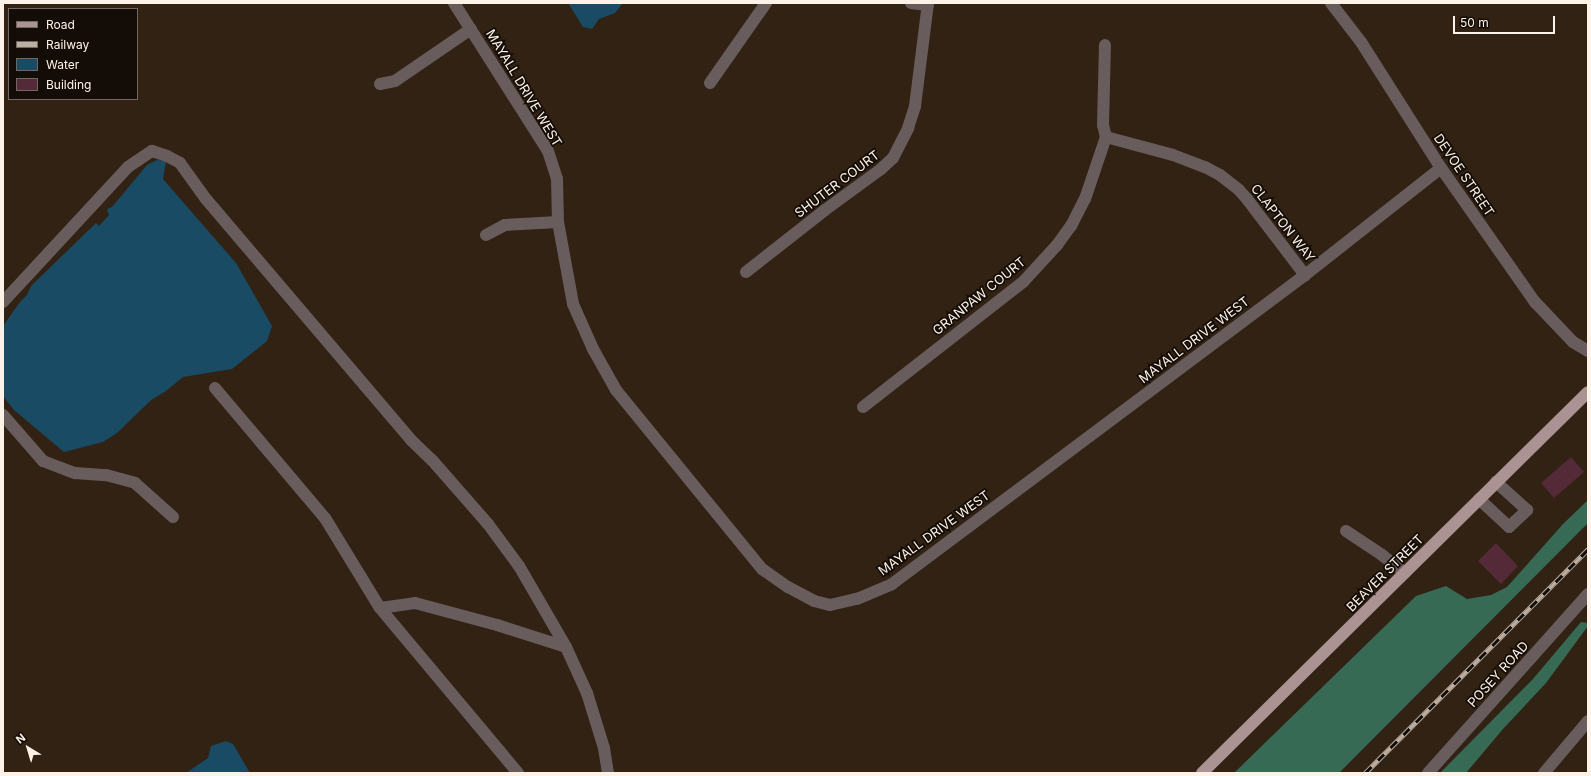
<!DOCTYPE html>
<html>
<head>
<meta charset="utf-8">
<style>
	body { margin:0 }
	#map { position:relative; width:1591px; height:776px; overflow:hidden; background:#312213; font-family:Inter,sans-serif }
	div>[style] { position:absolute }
	.forest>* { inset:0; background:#376a54 }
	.water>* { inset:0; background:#194c64 }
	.building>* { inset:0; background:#552a38 }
	.minor>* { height:12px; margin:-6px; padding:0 6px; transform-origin:6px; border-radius:6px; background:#685c5d }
	.major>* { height:12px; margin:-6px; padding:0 6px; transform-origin:6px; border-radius:6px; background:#ab9293 }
	.rail>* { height:4.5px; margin-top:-2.25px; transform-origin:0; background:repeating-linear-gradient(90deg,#140d07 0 9px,#bcb0a4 0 18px); box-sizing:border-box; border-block:1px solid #bcb0a4 }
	span { translate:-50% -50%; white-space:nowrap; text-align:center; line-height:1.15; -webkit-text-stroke:3.5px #140d07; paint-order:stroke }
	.street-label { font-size:13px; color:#fdf2e8 }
	.frame { position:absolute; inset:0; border:4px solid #fdf2e8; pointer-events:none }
	.legend { position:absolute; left:8px; top:8px; width:130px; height:92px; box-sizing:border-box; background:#140d07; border:1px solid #716961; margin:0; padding:5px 7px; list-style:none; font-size:12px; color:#fdf2e8 }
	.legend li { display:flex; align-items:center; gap:8px; height:20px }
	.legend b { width:20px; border:1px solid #716961 }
	.north { position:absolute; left:8px; top:728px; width:40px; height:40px; -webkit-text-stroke:3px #140d07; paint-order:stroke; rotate:322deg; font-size:11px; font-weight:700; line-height:16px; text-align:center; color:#fdf2e8 }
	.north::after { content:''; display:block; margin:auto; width:14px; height:18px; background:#fdf2e8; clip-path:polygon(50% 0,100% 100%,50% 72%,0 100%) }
	.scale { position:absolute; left:1453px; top:16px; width:102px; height:18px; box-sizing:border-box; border:2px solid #fdf2e8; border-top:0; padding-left:5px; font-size:12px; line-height:14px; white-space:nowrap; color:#fdf2e8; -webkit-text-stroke:3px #140d07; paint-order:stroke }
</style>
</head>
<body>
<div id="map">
	<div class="forest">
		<i style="clip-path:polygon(1588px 500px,1588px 523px,1339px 773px,1234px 773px,1416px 596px,1446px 586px,1467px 599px,1491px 595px,1507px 587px,1563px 524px)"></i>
		<i style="clip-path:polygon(1581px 622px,1588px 623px,1588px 626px,1546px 683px,1503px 729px,1466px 773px,1440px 773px,1533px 679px)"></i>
	</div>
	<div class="water">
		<i style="clip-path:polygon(568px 3px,623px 3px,615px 13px,599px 19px,592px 29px,583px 27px)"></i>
		<i style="clip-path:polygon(157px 160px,166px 161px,163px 179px,236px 263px,272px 326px,267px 341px,232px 369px,183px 377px,166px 391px,151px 400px,117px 433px,103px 442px,64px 452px,14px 410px,3px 396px,3px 326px,20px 302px,27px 295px,31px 286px,96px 223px,99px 226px,109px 215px,107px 209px,112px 207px,147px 165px)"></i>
		<i style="clip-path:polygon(226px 741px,233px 744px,250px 773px,186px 773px,208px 758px,211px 746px)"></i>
	</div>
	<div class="building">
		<i style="clip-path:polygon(1571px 457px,1584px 472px,1554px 498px,1541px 483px)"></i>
		<i style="clip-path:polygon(1496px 543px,1518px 566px,1501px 584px,1478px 561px)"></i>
	</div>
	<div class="minor">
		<i style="left:454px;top:3px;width:175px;rotate:57.6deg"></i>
		<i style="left:548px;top:151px;width:29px;rotate:72deg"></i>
		<i style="left:557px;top:179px;width:43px;rotate:88.7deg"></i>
		<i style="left:558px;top:222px;width:83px;rotate:79.6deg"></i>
		<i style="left:573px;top:304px;width:49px;rotate:66deg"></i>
		<i style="left:593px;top:349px;width:47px;rotate:60.7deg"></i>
		<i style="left:616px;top:390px;width:231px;rotate:50.8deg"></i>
		<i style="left:762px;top:569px;width:32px;rotate:35deg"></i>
		<i style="left:788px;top:587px;width:30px;rotate:28deg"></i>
		<i style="left:814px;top:601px;width:16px;rotate:14deg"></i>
		<i style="left:830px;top:605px;width:28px;rotate:-13deg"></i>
		<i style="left:857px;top:599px;width:38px;rotate:-23deg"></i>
		<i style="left:892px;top:584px;width:516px;rotate:-36.8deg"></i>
		<i style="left:1305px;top:275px;width:173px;rotate:-38.2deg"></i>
		<i style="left:911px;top:3px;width:17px;rotate:7deg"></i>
		<i style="left:1331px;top:3px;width:49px;rotate:52.4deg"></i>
		<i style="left:1361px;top:42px;width:149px;rotate:57.6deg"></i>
		<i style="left:1441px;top:168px;width:164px;rotate:55deg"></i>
		<i style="left:1535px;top:302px;width:55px;rotate:46.5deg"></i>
		<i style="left:1573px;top:342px;width:17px;rotate:31deg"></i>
		<i style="left:710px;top:83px;width:98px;rotate:-55deg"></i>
		<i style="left:380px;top:84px;width:15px;rotate:-11deg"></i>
		<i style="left:395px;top:81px;width:92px;rotate:-34.4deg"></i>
		<i style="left:1106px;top:137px;width:69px;rotate:15deg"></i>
		<i style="left:1173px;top:155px;width:34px;rotate:21deg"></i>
		<i style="left:1205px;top:167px;width:17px;rotate:28deg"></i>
		<i style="left:1220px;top:175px;width:24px;rotate:38deg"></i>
		<i style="left:1239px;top:190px;width:12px;rotate:48deg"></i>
		<i style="left:1247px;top:199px;width:96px;rotate:52.7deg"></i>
		<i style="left:486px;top:235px;width:21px;rotate:-28deg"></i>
		<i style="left:505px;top:225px;width:53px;rotate:-3.2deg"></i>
		<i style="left:746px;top:272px;width:100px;rotate:-38.1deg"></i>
		<i style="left:825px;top:210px;width:69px;rotate:-36.2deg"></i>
		<i style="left:881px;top:169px;width:16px;rotate:-43deg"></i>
		<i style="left:893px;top:158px;width:34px;rotate:-63deg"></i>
		<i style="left:908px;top:128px;width:23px;rotate:-72deg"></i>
		<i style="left:915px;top:106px;width:104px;rotate:-82.8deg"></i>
		<i style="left:3px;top:302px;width:184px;rotate:-47.2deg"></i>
		<i style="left:128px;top:167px;width:29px;rotate:-34deg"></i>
		<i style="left:152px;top:151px;width:16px;rotate:18deg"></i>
		<i style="left:167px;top:156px;width:15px;rotate:28deg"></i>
		<i style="left:180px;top:163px;width:44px;rotate:54.2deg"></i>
		<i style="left:206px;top:199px;width:316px;rotate:49.6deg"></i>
		<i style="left:411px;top:440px;width:29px;rotate:44deg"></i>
		<i style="left:432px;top:460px;width:85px;rotate:48.8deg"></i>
		<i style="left:488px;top:524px;width:52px;rotate:53.6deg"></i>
		<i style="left:519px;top:566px;width:94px;rotate:59.9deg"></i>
		<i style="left:566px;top:647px;width:51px;rotate:65.5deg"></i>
		<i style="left:587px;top:693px;width:58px;rotate:72.8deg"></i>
		<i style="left:604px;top:748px;width:25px;rotate:81deg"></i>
		<i style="left:215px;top:388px;width:170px;rotate:49.8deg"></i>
		<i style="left:325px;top:518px;width:105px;rotate:58.6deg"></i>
		<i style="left:380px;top:608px;width:215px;rotate:50.1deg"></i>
		<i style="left:863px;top:407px;width:204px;rotate:-38deg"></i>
		<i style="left:1024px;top:281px;width:49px;rotate:-47.5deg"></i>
		<i style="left:1057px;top:245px;width:24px;rotate:-54deg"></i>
		<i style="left:1071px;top:226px;width:30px;rotate:-63deg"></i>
		<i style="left:1085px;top:199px;width:65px;rotate:-71.3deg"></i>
		<i style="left:1106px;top:137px;width:12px;rotate:-104deg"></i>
		<i style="left:1103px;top:125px;width:80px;rotate:-88.6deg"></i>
		<i style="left:3px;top:415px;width:61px;rotate:49deg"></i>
		<i style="left:43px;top:461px;width:34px;rotate:21deg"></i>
		<i style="left:75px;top:473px;width:31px;rotate:4deg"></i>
		<i style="left:106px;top:475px;width:30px;rotate:15deg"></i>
		<i style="left:135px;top:483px;width:51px;rotate:41.8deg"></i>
		<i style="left:1479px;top:499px;width:41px;rotate:43deg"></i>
		<i style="left:1509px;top:527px;width:25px;rotate:-43deg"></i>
		<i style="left:1527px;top:510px;width:42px;rotate:-137.9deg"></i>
		<i style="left:1346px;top:531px;width:43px;rotate:33.7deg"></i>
		<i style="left:1382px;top:555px;width:29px;rotate:38deg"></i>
		<i style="left:380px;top:608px;width:35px;rotate:-8deg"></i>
		<i style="left:415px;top:603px;width:85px;rotate:15deg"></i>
		<i style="left:497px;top:625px;width:72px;rotate:17.7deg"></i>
		<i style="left:1428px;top:773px;width:240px;rotate:-48.2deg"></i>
		<i style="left:1544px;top:773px;width:68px;rotate:-49.8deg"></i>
	</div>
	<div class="major">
		<i style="left:1202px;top:773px;width:542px;rotate:-44.63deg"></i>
	</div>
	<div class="rail">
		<i style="left:1365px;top:773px;width:316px;rotate:-45.1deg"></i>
	</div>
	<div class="street-label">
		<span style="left:524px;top:88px;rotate:59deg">MAYALL DRIVE WEST</span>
		<span style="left:1464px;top:175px;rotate:56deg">DEVOE STREET</span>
		<span style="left:837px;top:184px;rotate:-37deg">SHUTER COURT</span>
		<span style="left:1283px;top:223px;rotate:52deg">CLAPTON WAY</span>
		<span style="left:979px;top:296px;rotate:-39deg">GRANPAW COURT</span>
		<span style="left:1194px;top:340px;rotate:-37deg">MAYALL DRIVE WEST</span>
		<span style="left:934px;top:533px;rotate:-36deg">MAYALL DRIVE WEST</span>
		<span style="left:1385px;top:573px;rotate:-45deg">BEAVER STREET</span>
		<span style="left:1498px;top:674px;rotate:-48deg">POSEY ROAD</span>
	</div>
	<div class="frame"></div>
	<ul class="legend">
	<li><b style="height:5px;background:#ab9293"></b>Road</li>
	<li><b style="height:5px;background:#bcb0a4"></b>Railway</li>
	<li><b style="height:11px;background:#194c64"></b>Water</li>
	<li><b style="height:11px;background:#552a38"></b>Building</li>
	</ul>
	<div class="north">N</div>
	<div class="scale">50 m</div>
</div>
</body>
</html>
